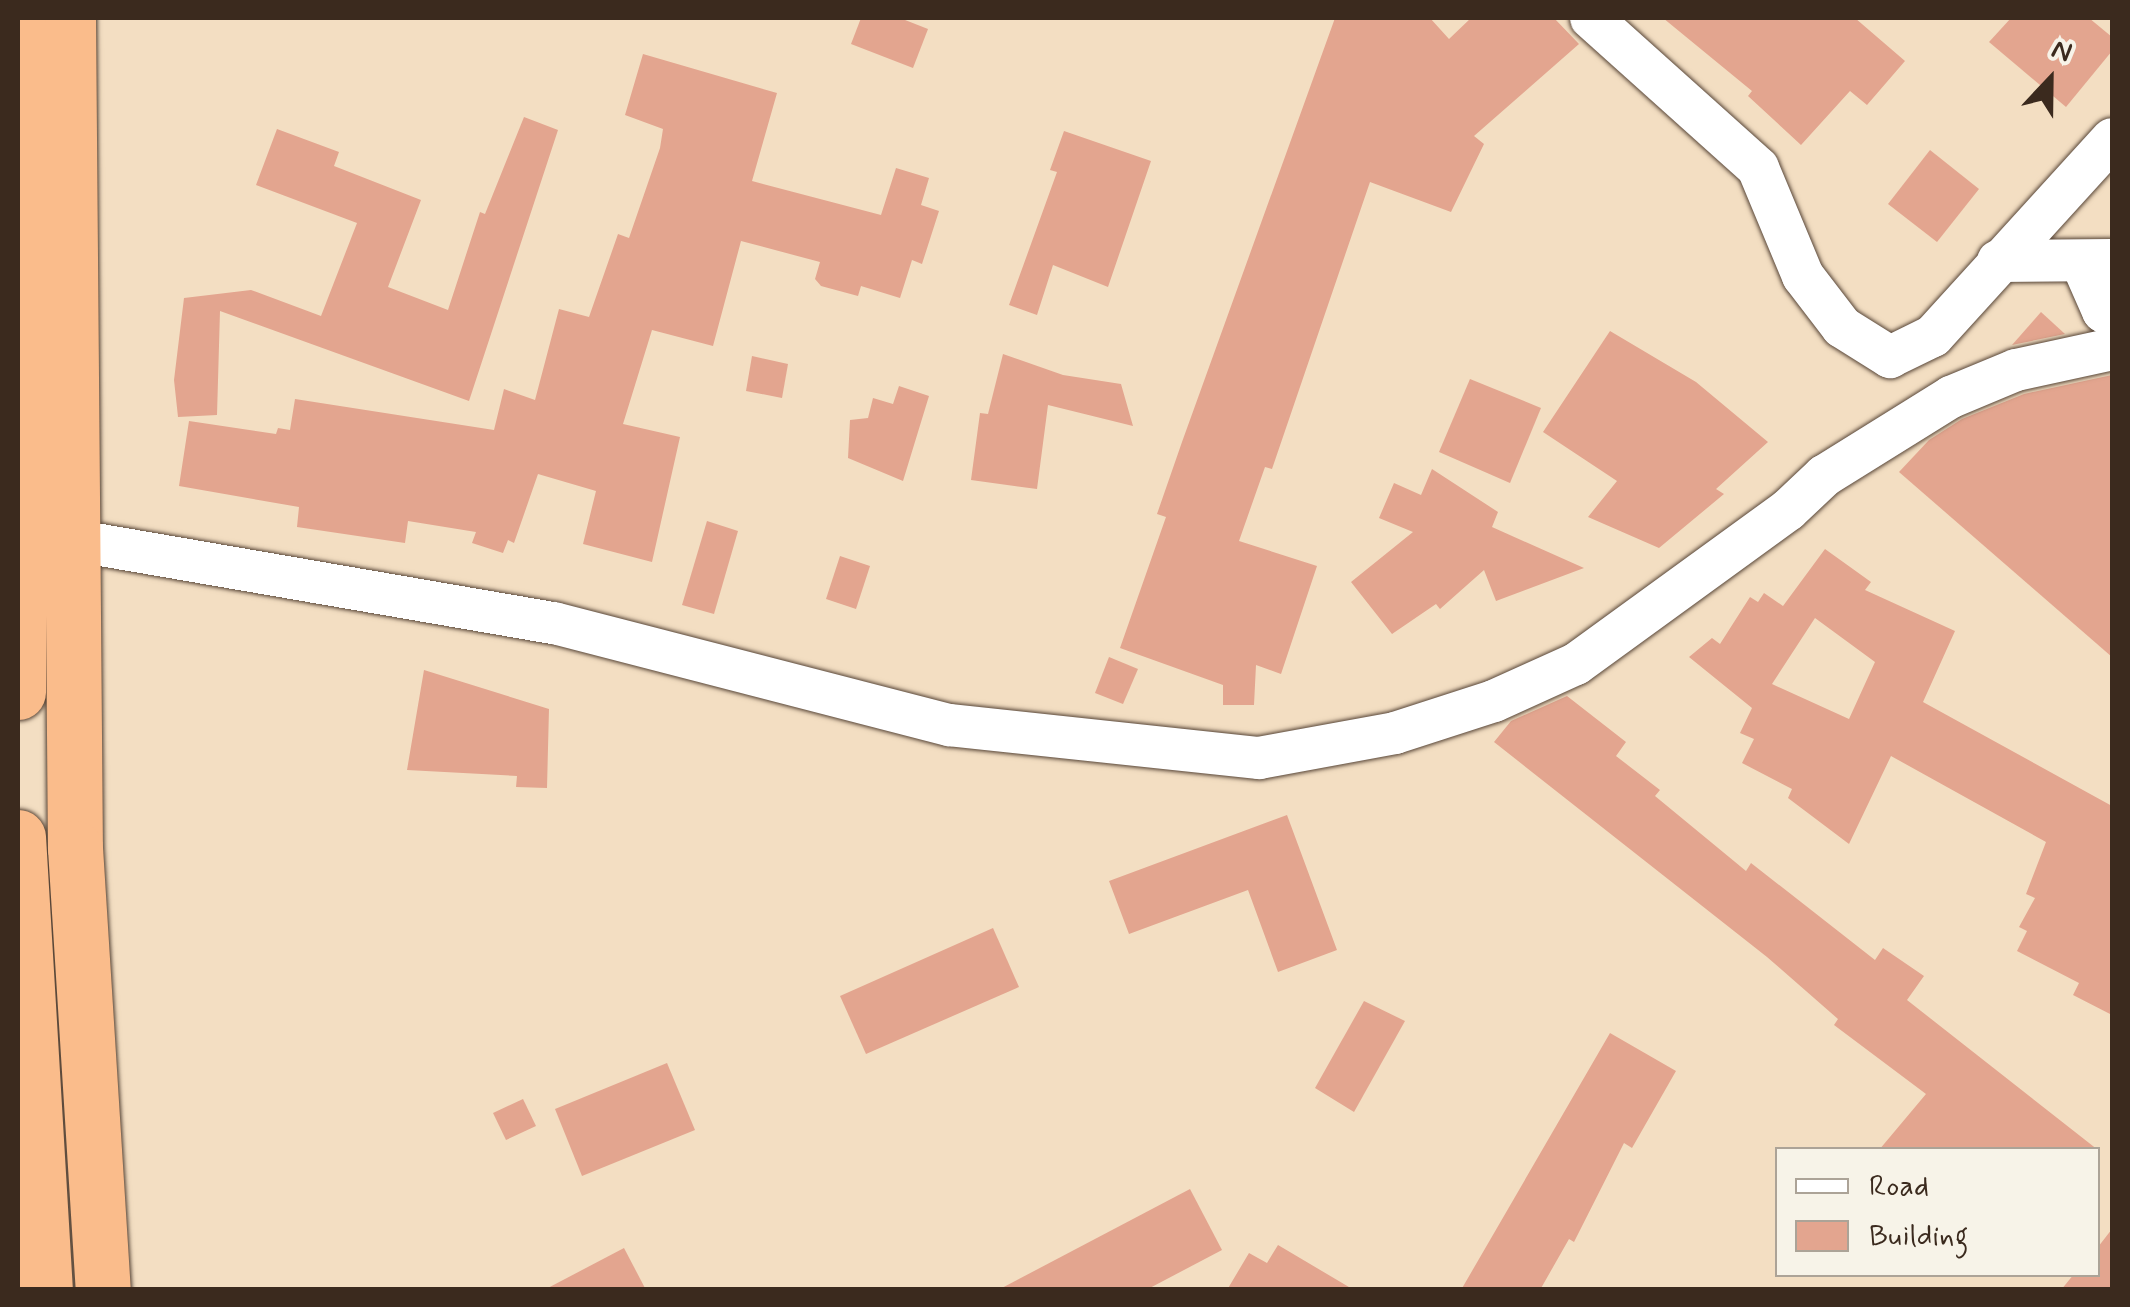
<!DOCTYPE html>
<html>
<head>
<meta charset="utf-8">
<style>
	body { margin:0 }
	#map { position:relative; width:2130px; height:1307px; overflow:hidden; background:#f3dec2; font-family:Mynerve,sans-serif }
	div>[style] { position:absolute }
	.building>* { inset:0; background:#e3a58f }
	.roads { filter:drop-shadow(0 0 2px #574537) drop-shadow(0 0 2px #574537) }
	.minor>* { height:42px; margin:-21px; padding:0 21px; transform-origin:21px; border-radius:21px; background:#fff }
	.highway>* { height:55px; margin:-27.5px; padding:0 27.5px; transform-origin:27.5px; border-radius:27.5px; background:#fabc8b }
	span { translate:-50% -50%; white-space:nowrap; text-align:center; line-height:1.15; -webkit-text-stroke:8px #f7f3e8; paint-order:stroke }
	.frame { position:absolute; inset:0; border:20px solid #3b2a1e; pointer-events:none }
	.legend { position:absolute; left:1775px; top:1147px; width:325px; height:130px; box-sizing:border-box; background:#f7f3e8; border:2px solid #aca397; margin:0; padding:12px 18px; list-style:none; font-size:30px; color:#3b2a1e }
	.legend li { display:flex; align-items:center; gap:20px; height:50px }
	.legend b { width:50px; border:2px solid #aca397 }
	.north { position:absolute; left:2000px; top:30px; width:100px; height:100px; -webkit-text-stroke:8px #f7f3e8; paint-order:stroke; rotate:22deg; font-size:28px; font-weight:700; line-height:40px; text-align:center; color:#3b2a1e }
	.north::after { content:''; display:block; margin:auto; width:35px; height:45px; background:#3b2a1e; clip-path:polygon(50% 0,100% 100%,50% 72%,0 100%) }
</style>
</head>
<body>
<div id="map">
	<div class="building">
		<i style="clip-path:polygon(861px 18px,900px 18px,928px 29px,913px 68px,851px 44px)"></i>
		<i style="clip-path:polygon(1335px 18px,1430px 18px,1449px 39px,1471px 18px,1554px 18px,1579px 44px,1474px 136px,1484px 144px,1451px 212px,1370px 182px,1272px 469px,1265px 467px,1239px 541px,1317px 566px,1281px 674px,1256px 665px,1254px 705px,1223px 705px,1223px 685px,1120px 648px,1166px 517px,1157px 514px,1182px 442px)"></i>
		<i style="clip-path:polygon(1663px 18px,1855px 18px,1905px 61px,1867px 105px,1850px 91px,1801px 145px,1748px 96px,1752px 91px)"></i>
		<i style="clip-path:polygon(2011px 18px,2089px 18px,2112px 37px,2112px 51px,2066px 107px,1989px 42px)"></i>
		<i style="clip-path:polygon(643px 54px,777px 93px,752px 181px,881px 215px,896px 168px,929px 178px,921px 205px,939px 211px,922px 264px,912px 260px,900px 298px,861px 286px,858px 296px,821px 286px,815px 279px,820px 262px,741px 241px,713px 346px,652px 330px,623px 424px,680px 437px,652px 562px,583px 544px,596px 491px,538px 474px,514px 543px,508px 540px,503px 553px,472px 543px,476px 532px,408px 521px,405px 543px,297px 527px,299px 507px,179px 486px,189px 421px,276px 434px,278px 428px,290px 430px,295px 399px,494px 430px,504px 389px,535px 400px,559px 309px,589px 317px,618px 234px,629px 238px,660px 148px,663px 129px,625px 115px)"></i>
		<i style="clip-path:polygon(524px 117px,558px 130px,469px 401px,220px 311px,217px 415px,178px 417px,174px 380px,184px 298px,251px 290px,321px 316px,357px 223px,256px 185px,277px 129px,339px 152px,334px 166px,421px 200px,388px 287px,448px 310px,480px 212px,485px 214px)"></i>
		<i style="clip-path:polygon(1064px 131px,1151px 161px,1108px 287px,1053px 265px,1037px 315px,1009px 305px,1057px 172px,1050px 170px)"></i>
		<i style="clip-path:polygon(1930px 150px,1979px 189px,1937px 242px,1888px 204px)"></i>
		<i style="clip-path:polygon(2041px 312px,2065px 334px,2012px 345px)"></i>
		<i style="clip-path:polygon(1610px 331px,1696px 382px,1768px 442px,1716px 489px,1724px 494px,1659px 548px,1588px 517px,1617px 481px,1543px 432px)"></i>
		<i style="clip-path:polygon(1003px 354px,1063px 375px,1121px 384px,1133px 426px,1048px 405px,1037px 489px,971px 480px,980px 413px,988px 414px)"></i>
		<i style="clip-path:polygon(752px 356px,788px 364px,782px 398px,746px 391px)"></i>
		<i style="clip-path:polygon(2112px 375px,2112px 657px,1899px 472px,1929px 440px,1962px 419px,2024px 394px)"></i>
		<i style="clip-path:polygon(1470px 379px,1541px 408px,1510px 483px,1439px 452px)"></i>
		<i style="clip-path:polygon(899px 386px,929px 396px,903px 481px,848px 458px,850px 420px,868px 418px,873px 398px,893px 404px)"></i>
		<i style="clip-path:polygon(1432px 469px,1498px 512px,1492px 527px,1584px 568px,1496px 601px,1484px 570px,1440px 609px,1436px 604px,1392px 634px,1351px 582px,1413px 532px,1379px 518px,1394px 483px,1421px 495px)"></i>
		<i style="clip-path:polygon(707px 521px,738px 531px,714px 614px,682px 605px)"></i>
		<i style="clip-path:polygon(evenodd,1825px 549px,1871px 582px,1865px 590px,1955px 631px,1923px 702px,2112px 806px,2112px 1015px,2073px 995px,2079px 983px,2017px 951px,2027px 931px,2019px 927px,2035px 898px,2026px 894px,2046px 842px,1891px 756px,1849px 844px,1788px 798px,1792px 789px,1742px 763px,1754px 739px,1740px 733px,1752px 708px,1689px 657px,1712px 638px,1720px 644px,1750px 597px,1758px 602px,1764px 593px,1783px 606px,1825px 549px,1815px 618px,1875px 662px,1849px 719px,1772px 684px,1815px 618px)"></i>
		<i style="clip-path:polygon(840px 556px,870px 566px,856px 609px,826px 599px)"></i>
		<i style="clip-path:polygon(1109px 657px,1138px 669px,1123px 704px,1095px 693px)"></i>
		<i style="clip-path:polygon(424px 670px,549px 709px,547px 788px,516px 787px,517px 776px,407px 770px)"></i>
		<i style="clip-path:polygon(1567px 696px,1626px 742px,1616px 756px,1660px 790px,1655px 796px,1746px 871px,1751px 863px,1875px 960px,1883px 948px,1924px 976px,1907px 1000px,2098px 1150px,1879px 1150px,1926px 1094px,1834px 1025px,1838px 1019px,1767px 957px,1494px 742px,1511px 721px)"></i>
		<i style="clip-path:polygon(1287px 815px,1337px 950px,1278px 972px,1248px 890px,1129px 934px,1109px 881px)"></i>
		<i style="clip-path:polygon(993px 928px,1019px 987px,866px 1054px,840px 996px)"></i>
		<i style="clip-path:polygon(1364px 1001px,1405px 1021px,1354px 1112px,1315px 1088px)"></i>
		<i style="clip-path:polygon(1610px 1033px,1676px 1071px,1632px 1148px,1624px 1143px,1574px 1242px,1569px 1239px,1540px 1290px,1461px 1290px)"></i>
		<i style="clip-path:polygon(667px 1063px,695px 1130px,582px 1176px,555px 1109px)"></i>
		<i style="clip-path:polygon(523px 1099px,536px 1126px,506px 1140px,493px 1113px)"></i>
		<i style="clip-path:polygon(1190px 1189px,1222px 1250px,1146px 1290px,998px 1290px)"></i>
		<i style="clip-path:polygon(2112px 1229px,2112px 1290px,2061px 1290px,2074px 1274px,2098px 1274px,2098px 1247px)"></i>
		<i style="clip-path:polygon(1278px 1245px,1354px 1290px,1227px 1290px,1249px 1253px,1267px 1263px)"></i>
		<i style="clip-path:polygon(624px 1248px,646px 1290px,544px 1290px)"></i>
	</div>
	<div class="roads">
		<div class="minor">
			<i style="left:1591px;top:18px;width:224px;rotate:41.9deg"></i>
			<i style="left:1758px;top:168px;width:117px;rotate:67.4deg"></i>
			<i style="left:1803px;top:276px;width:64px;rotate:52.6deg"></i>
			<i style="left:1842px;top:327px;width:57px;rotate:32deg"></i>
			<i style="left:1890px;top:357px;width:48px;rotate:-26deg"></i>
			<i style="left:1933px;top:336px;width:266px;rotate:-47.7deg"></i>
			<i style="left:1998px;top:261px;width:114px;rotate:-0.5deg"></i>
			<i style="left:2081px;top:261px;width:55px;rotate:66.3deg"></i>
			<i style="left:2103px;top:311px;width:11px;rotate:34deg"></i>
			<i style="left:72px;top:540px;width:489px;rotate:9.8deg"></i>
			<i style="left:554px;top:623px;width:408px;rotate:14.5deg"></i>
			<i style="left:949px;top:725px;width:312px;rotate:6.1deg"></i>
			<i style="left:1259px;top:758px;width:138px;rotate:-10.4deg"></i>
			<i style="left:1395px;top:733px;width:104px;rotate:-17.9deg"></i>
			<i style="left:1494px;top:701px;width:90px;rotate:-24.3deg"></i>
			<i style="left:1576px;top:664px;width:262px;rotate:-36deg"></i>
			<i style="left:1788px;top:510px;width:50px;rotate:-43.4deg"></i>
			<i style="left:1824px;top:476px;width:150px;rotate:-31.9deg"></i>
			<i style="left:1951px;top:397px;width:70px;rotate:-22.6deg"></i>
			<i style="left:2016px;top:370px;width:98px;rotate:-12.3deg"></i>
		</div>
		<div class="highway">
			<i style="left:68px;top:18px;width:830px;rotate:89.52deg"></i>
			<i style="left:75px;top:848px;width:443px;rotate:86.4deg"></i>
			<i style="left:18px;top:25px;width:667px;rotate:90deg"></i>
			<i style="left:18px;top:837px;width:454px;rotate:86.6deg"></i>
		</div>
	</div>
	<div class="frame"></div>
	<ul class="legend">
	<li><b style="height:12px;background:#fff"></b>Road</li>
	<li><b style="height:28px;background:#e3a58f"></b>Building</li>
	</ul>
	<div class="north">N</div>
</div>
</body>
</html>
